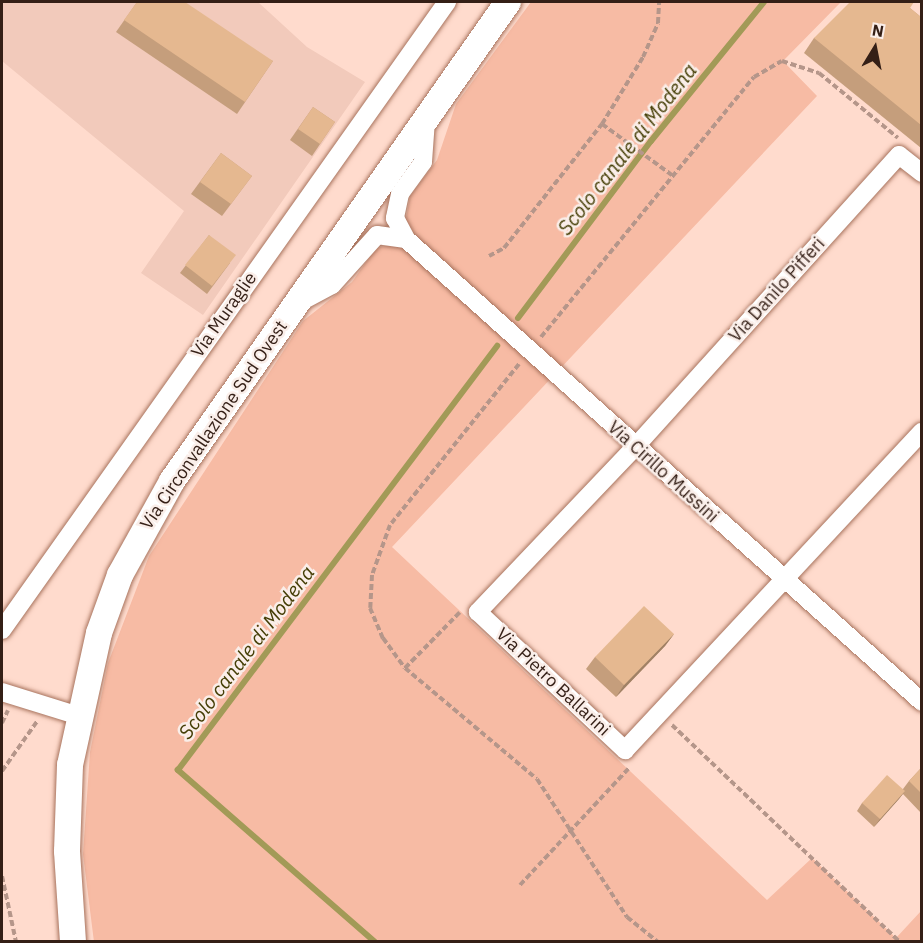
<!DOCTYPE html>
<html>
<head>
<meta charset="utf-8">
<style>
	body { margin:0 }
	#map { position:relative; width:923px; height:943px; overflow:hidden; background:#ffdbcd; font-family:"IBM Plex Sans",sans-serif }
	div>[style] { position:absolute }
	.built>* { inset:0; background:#f2cabb }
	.green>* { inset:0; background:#f7bba4 }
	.stream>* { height:6px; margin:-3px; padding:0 3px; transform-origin:3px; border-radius:3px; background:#a29a57 }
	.path>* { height:4px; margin-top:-2px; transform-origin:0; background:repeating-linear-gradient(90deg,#b5968a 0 6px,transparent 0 9px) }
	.roads { filter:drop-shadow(0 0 2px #a8735d) drop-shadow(0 0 2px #a8735d) }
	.minor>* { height:18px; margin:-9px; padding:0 9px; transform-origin:9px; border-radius:9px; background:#fff }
	.secondary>* { height:26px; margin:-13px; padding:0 13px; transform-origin:13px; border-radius:13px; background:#fff }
	.wall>* { inset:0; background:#c59e7c }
	.shaded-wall>* { inset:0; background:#a08165 }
	.building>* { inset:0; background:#e5b890 }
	span { translate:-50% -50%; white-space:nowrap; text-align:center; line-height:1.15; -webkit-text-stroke:5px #faeee9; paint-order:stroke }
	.street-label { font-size:18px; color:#341f16 }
	.water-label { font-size:20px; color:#453e06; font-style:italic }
	.frame { position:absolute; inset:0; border:3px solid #341f16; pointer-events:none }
	.north { position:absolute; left:845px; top:18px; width:60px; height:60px; -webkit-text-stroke:4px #faeee9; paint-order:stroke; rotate:10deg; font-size:16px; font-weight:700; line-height:24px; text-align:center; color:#341f16 }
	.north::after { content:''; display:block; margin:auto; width:21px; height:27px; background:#341f16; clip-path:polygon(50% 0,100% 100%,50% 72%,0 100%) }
</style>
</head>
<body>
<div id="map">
	<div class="built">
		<i style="clip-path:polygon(2px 2px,258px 2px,307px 47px,365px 82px,203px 315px,141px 273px,184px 211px,2px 61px)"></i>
	</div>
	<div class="green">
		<i style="clip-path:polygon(531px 2px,841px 2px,783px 61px,817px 96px,392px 547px,767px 900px,812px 858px,896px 938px,921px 911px,921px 941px,94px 942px,83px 854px,90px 752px,108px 663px,149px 556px,303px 321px,352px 282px,376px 248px,394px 244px,406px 219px,410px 196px,437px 160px,456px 104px)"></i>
	</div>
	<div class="stream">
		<i style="left:518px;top:318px;width:221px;rotate:-53.1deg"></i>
		<i style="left:651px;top:141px;width:179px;rotate:-50.9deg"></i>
		<i style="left:375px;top:942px;width:262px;rotate:-138.9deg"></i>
		<i style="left:178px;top:770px;width:531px;rotate:-53.04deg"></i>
	</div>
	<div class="path">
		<i style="left:602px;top:124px;width:88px;rotate:36.2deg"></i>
		<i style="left:489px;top:256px;width:17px;rotate:-28deg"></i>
		<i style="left:504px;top:248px;width:158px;rotate:-51.7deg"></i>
		<i style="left:602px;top:124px;width:79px;rotate:-58.5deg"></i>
		<i style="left:643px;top:57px;width:37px;rotate:-66deg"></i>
		<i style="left:658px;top:23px;width:21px;rotate:-87deg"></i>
		<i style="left:541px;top:337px;width:336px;rotate:-50.7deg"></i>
		<i style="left:754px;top:77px;width:32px;rotate:-30deg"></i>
		<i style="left:782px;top:61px;width:39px;rotate:18deg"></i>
		<i style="left:819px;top:73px;width:102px;rotate:39.4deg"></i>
		<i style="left:519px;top:364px;width:206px;rotate:128.7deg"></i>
		<i style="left:390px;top:525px;width:53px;rotate:109.8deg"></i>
		<i style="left:372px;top:575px;width:33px;rotate:93deg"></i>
		<i style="left:370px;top:608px;width:33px;rotate:67deg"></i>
		<i style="left:383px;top:638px;width:37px;rotate:54deg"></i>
		<i style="left:405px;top:668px;width:172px;rotate:40.1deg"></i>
		<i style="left:537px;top:779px;width:165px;rotate:56.9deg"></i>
		<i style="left:627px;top:917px;width:40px;rotate:39deg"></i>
		<i style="left:405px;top:668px;width:78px;rotate:-45.5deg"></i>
		<i style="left:2px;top:723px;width:14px;rotate:-65deg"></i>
		<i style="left:672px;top:725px;width:315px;rotate:43.6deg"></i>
		<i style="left:2px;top:771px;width:62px;rotate:-54.8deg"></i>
		<i style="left:2px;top:876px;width:67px;rotate:78deg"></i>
		<i style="left:520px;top:885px;width:160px;rotate:-47deg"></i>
	</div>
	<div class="roads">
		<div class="minor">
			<i style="left:426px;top:120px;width:42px;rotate:94.1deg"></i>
			<i style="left:423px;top:162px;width:39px;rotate:126deg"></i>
			<i style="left:400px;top:194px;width:25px;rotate:102deg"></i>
			<i style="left:395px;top:218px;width:24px;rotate:62deg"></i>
			<i style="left:406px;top:239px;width:693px;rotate:41.9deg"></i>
			<i style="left:922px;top:173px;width:29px;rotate:-142deg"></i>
			<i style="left:899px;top:155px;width:394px;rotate:132.1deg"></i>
			<i style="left:635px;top:447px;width:228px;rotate:133.6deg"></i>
			<i style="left:478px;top:612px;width:202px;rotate:43.2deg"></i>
			<i style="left:625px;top:750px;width:435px;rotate:-47deg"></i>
			<i style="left:300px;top:302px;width:36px;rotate:-28deg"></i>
			<i style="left:332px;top:285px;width:67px;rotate:-48deg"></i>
			<i style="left:377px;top:235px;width:29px;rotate:8deg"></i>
			<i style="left:2px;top:630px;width:770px;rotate:-54.68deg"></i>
			<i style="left:2px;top:692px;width:81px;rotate:17.3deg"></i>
		</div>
		<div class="secondary">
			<i style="left:73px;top:942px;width:91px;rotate:-93.8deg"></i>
			<i style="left:67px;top:851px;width:86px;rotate:-88deg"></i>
			<i style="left:70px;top:765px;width:135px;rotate:-77.6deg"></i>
			<i style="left:99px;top:633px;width:62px;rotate:-70.1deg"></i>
			<i style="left:120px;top:575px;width:107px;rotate:-61deg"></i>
			<i style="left:172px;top:481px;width:585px;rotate:-54.95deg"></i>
		</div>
	</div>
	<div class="wall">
		<i style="clip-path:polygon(137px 2px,273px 61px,237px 114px,116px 32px)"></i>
		<i style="clip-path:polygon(910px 8px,921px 17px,921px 148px,804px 53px,814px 38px)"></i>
		<i style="clip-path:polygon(313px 107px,335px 122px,312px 156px,290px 140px)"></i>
		<i style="clip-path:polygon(221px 153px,252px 176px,222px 216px,191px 194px)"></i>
		<i style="clip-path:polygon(209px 235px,230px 263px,207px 294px,180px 273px)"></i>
		<i style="clip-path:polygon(674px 634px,665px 646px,616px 697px,586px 669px,595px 657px)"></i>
		<i style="clip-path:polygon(921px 768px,921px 813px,903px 794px,874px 827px,857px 811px,862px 803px,903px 789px,909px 781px)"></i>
	</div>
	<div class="shaded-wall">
		<i style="clip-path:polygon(674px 634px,665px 646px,616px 697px,624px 685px)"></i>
		<i style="clip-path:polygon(905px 791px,899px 799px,874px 827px,880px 819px)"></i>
	</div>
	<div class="building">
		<i style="clip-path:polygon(137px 2px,185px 2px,273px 61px,245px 102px,124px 20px)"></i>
		<i style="clip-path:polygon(850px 2px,914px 2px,910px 8px,921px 17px,921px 125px,814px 38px)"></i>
		<i style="clip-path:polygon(313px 107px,335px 122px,320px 144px,298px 129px)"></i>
		<i style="clip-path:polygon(221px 153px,252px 176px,231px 204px,200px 182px)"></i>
		<i style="clip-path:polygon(209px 235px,236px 255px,212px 286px,185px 265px)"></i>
		<i style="clip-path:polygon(644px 606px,674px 634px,624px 685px,595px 657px)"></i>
		<i style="clip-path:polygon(921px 768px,921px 793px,909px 781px)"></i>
		<i style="clip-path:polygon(887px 775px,905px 791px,880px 819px,862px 803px)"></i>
	</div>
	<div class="street-label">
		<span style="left:777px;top:290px;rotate:-48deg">Via Danilo Pifferi</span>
		<span style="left:224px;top:315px;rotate:-55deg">Via Muraglie</span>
		<span style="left:214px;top:425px;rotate:-56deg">Via Circonvallazione Sud Ovest</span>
		<span style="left:663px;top:472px;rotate:42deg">Via Cirillo Mussini</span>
		<span style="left:553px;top:682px;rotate:43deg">Via Pietro Ballarini</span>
	</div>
	<div class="water-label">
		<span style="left:627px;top:149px;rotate:-52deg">Scolo canale di Modena</span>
		<span style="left:246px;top:652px;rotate:-53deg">Scolo canale di Modena</span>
	</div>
	<div class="frame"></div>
	<div class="north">N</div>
</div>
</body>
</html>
